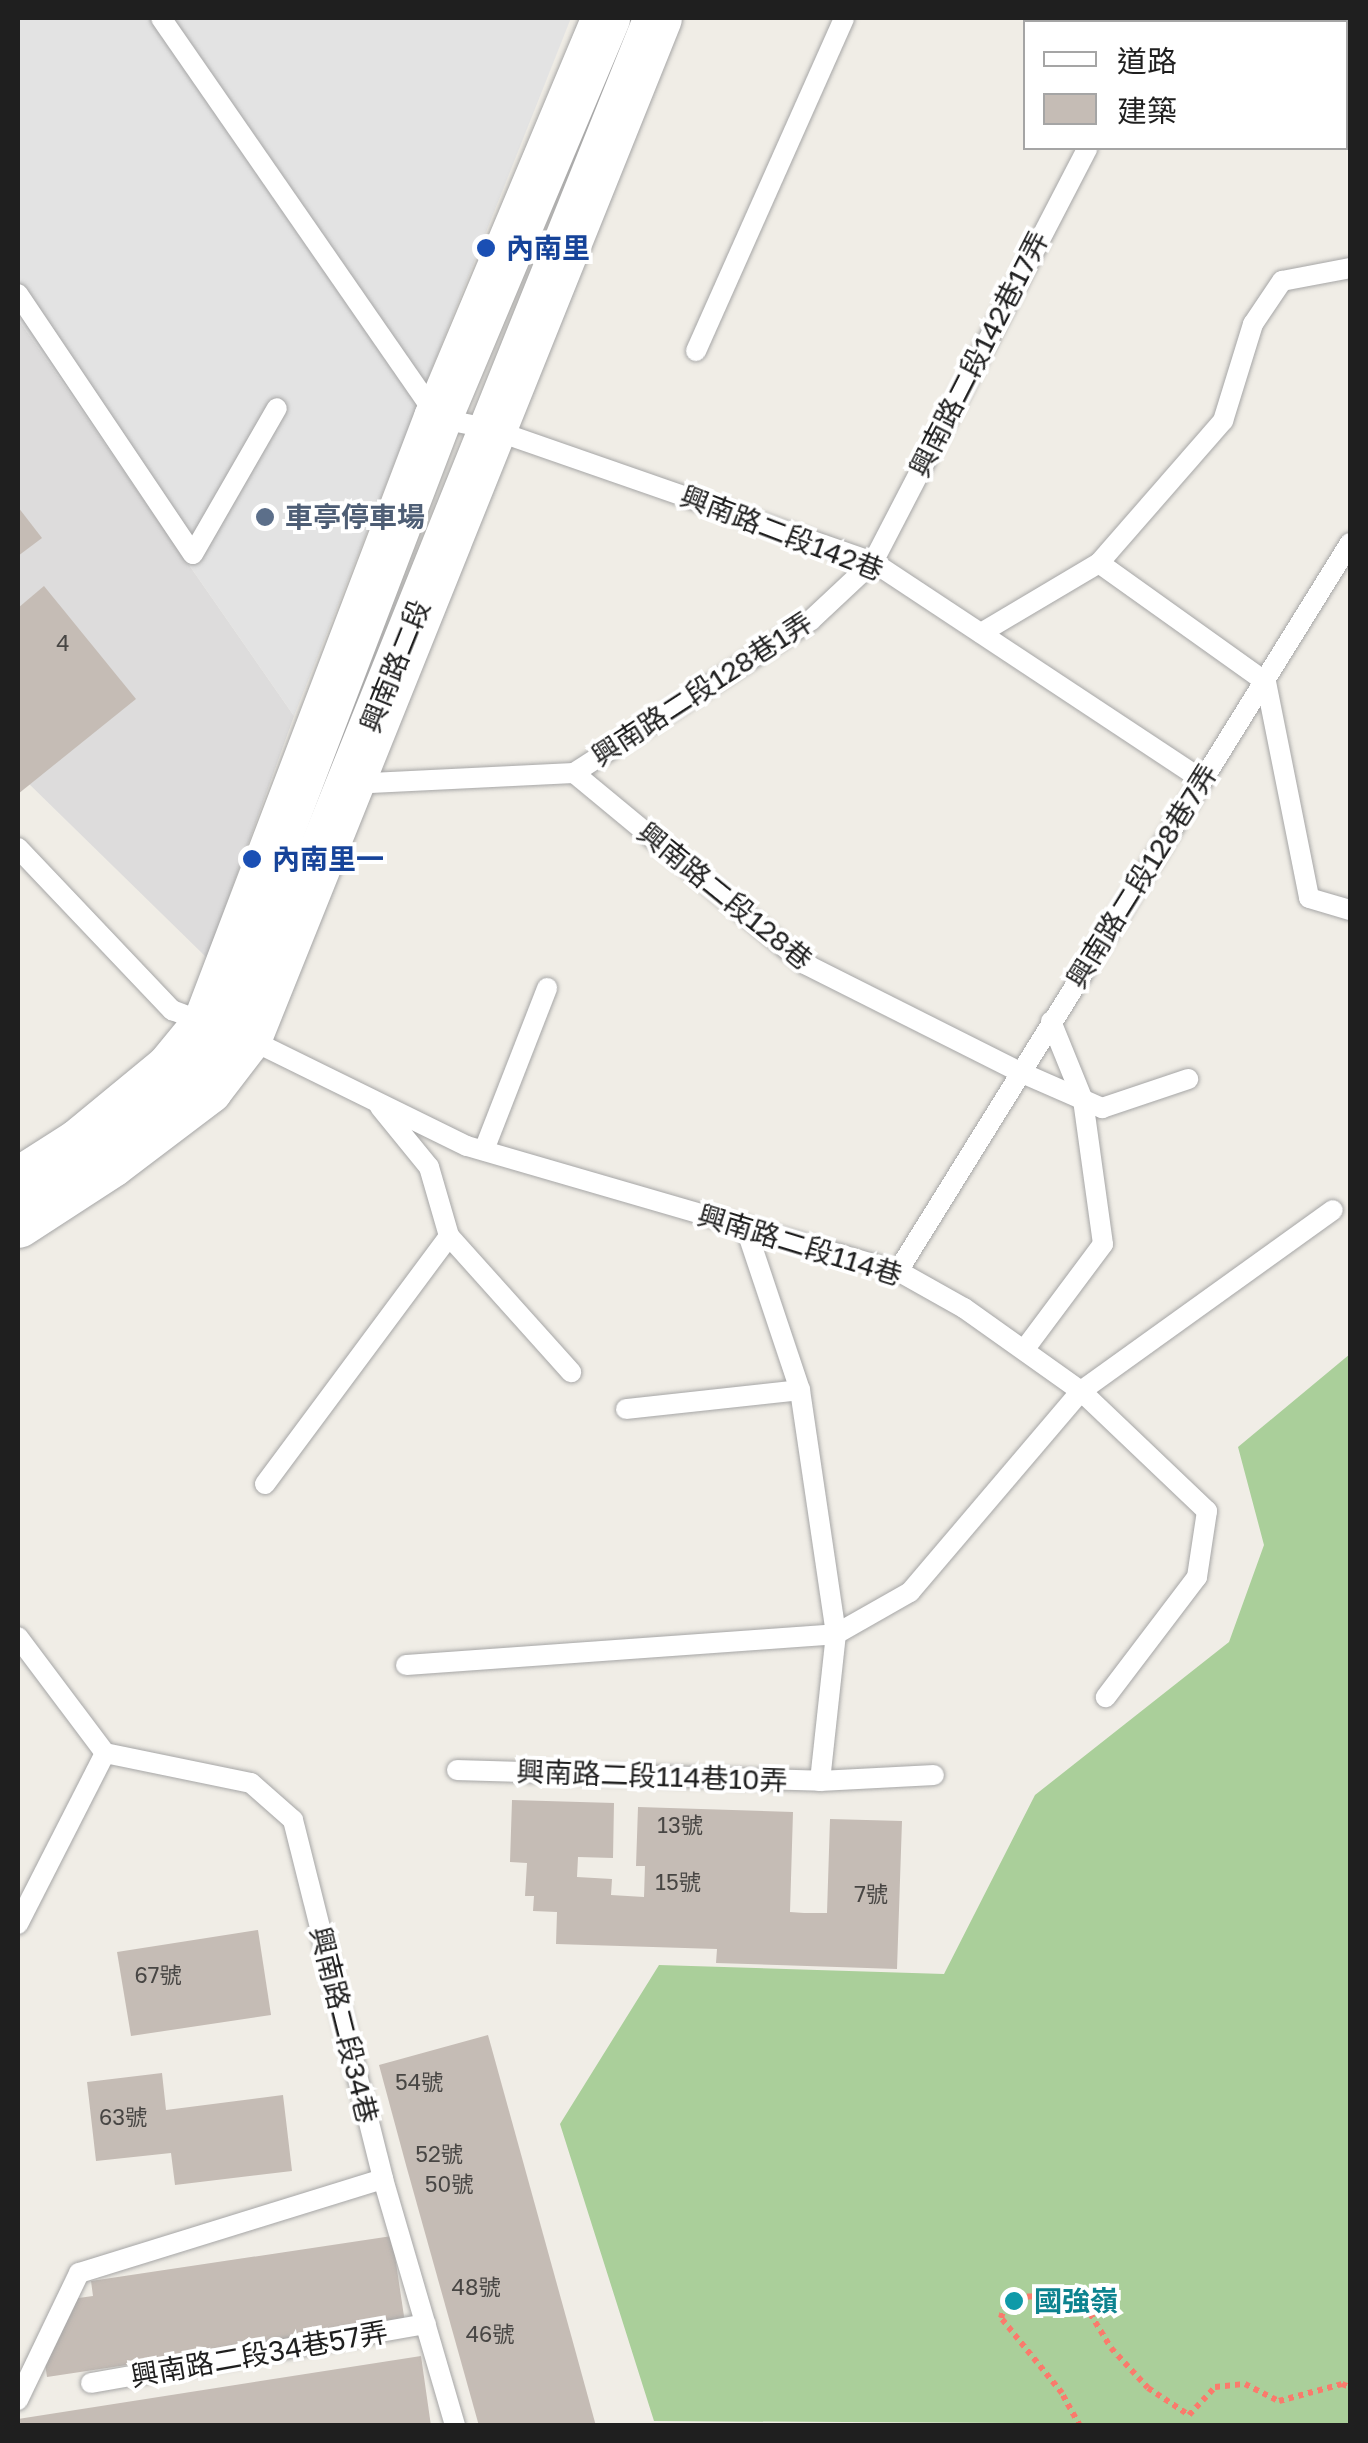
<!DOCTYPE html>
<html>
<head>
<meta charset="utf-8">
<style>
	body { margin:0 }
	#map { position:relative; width:1368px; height:2443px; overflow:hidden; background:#f0ede6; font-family:"Golos Text","Noto Sans TC",sans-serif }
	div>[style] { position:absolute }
	.residential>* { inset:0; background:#dddcdc }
	.forest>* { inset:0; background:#aacf9a }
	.parking>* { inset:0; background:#e3e3e3 }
	.building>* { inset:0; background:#c5bcb5 }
	.path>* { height:6px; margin-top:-3px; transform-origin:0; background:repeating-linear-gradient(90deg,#fa7b6c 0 5px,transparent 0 10px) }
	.roads { filter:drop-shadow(0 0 2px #a6a6a6) drop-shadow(0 0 2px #a6a6a6) }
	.service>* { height:20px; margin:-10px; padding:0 10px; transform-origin:10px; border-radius:10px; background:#fff }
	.tertiary>* { height:48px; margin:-24px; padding:0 24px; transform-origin:24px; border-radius:24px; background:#fff }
	.dots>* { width:28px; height:28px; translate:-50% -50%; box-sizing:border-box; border:5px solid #fff; border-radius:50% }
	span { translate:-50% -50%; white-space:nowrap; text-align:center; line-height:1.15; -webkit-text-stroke:8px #fff; paint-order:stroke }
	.number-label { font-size:22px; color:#484644 }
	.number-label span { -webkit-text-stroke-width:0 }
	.transit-label { font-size:28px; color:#164399; font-weight:700 }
	.left { translate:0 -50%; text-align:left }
	.street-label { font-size:28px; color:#1f1f1f }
	.service-label { font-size:28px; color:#4e5e75; font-weight:700 }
	.culture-label { font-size:28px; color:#0d838f; font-weight:700 }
	.frame { position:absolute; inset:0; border:20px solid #1f1f1f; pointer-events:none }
	.legend { position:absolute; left:1023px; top:20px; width:325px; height:130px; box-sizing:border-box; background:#fff; border:2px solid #a5a5a5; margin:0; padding:12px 18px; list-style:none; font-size:30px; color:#1f1f1f }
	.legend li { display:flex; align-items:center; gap:20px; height:50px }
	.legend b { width:50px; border:2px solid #a5a5a5 }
</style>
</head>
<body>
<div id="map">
	<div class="residential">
		<i style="clip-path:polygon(18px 319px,294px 716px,207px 958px,24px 779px,18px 783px)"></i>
	</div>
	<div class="forest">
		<i style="clip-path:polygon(1350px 1354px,1350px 2425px,654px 2421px,560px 2124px,659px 1965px,944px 1974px,1035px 1795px,1229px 1642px,1264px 1545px,1238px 1447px)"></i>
	</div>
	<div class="parking">
		<i style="clip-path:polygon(18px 18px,571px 18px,294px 716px,18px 319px)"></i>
	</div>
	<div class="building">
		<i style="clip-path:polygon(18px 507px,42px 538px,18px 556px)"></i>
		<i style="clip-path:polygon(44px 586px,136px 699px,18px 794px,18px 608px)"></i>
		<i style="clip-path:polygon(512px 1800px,614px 1803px,613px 1858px,578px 1857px,577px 1877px,612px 1879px,611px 1895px,644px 1897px,645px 1866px,636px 1866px,638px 1807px,793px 1812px,790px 1912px,804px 1913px,827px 1913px,830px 1819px,902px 1821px,897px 1969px,716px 1963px,717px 1949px,556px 1944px,557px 1912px,533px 1911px,534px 1896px,525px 1896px,527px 1863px,510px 1862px)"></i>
		<i style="clip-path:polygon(258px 1930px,271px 2015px,131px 2036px,117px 1952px)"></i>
		<i style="clip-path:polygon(488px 2035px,571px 2335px,596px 2426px,479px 2426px,406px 2165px,379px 2065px)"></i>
		<i style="clip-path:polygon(162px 2073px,166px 2110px,283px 2095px,292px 2171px,175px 2185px,171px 2153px,96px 2161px,87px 2082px)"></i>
		<i style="clip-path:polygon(392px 2236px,405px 2323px,47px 2377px,42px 2344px,64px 2300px,93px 2296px,91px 2281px)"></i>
		<i style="clip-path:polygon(421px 2356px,431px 2426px,18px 2426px,18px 2419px)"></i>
	</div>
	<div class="path">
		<i style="left:1080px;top:2426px;width:38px;rotate:-119deg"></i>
		<i style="left:1062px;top:2393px;width:97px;rotate:-129.1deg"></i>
		<i style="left:1001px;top:2318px;width:22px;rotate:-74deg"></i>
		<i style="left:1007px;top:2297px;width:48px;rotate:-1.2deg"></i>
		<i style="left:1055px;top:2296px;width:31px;rotate:17deg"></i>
		<i style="left:1085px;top:2305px;width:50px;rotate:58.8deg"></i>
		<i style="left:1111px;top:2348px;width:54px;rotate:47.2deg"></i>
		<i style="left:1148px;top:2388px;width:49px;rotate:33.4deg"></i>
		<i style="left:1189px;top:2415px;width:38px;rotate:-47deg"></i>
		<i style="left:1215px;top:2387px;width:30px;rotate:-6deg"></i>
		<i style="left:1245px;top:2384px;width:38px;rotate:27deg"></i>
		<i style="left:1279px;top:2401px;width:65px;rotate:-15.1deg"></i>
		<i style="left:1342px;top:2384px;width:9px;rotate:21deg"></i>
	</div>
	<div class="roads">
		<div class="service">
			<i style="left:161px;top:18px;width:487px;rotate:55.3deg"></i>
			<i style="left:438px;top:418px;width:54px;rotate:11.7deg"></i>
			<i style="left:491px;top:429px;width:404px;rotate:19.2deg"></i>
			<i style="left:873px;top:562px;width:393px;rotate:33.5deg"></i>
			<i style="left:1333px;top:18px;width:8px;rotate:30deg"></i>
			<i style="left:1157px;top:22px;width:5px;rotate:-53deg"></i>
			<i style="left:18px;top:294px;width:313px;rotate:56.1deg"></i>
			<i style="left:193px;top:554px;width:168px;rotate:-60.1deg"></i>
			<i style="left:696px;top:351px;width:364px;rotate:-66deg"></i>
			<i style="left:1099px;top:563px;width:189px;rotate:-48.9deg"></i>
			<i style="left:1223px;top:421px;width:102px;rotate:-72.8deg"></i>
			<i style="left:1253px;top:324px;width:52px;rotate:-56deg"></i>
			<i style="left:1282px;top:281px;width:69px;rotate:-10.8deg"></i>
			<i style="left:981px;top:633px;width:137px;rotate:-30.7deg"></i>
			<i style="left:1099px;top:563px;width:205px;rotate:35.5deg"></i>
			<i style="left:1266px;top:682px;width:220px;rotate:78.7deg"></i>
			<i style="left:1309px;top:898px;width:43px;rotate:16.3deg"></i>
			<i style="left:574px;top:773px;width:282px;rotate:-32.8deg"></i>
			<i style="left:811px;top:620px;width:85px;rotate:-43.1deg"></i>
			<i style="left:873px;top:562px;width:466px;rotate:-62.6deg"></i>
			<i style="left:350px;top:784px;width:224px;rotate:-2.8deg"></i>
			<i style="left:574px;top:773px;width:300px;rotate:39.6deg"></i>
			<i style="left:805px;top:964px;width:241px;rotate:26.7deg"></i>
			<i style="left:1020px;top:1072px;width:90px;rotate:23.7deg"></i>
			<i style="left:1102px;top:1108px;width:91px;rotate:-18.6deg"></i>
			<i style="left:18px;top:848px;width:224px;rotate:46.5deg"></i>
			<i style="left:172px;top:1010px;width:40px;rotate:21deg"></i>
			<i style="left:245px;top:1037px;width:247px;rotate:26.2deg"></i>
			<i style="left:467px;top:1146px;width:449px;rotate:16.2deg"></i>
			<i style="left:898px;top:1271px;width:76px;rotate:29.3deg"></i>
			<i style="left:964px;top:1308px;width:143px;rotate:35.4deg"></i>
			<i style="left:1081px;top:1391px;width:174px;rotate:43.6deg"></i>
			<i style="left:1207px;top:1511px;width:67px;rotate:98.6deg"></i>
			<i style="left:1197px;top:1577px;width:151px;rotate:127.2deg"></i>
			<i style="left:380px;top:1107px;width:77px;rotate:50.8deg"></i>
			<i style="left:429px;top:1167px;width:72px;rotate:73.8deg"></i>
			<i style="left:449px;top:1236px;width:183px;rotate:48.1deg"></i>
			<i style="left:484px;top:1150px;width:174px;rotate:-68.7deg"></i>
			<i style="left:898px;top:1271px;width:857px;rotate:-58.16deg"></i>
			<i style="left:1024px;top:1350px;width:132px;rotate:-53.3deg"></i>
			<i style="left:1103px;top:1244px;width:145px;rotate:-97.9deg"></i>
			<i style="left:1083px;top:1100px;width:85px;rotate:-112.1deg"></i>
			<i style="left:626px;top:1409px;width:175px;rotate:-6.2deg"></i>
			<i style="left:265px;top:1484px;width:309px;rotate:-53.4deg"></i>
			<i style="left:18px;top:1637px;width:145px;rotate:53.1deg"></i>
			<i style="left:406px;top:1665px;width:431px;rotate:-4.1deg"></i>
			<i style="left:836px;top:1634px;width:247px;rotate:-98.4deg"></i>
			<i style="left:800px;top:1390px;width:173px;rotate:-108.5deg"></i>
			<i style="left:105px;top:1753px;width:149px;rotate:11.6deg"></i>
			<i style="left:251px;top:1783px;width:56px;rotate:41.4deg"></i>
			<i style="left:293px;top:1820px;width:370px;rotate:75.9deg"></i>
			<i style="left:383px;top:2179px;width:257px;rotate:73.7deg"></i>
			<i style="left:457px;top:1770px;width:363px;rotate:1.7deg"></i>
			<i style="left:820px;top:1781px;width:148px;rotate:-83.8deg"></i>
			<i style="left:836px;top:1634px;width:85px;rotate:-29.6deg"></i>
			<i style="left:910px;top:1592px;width:264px;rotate:-49.6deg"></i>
			<i style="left:1081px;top:1391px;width:310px;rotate:-35.7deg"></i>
			<i style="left:820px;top:1781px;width:114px;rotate:-3deg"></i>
			<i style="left:18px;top:1924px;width:192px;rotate:-63deg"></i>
			<i style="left:91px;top:2383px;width:340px;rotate:-10deg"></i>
			<i style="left:18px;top:2400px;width:141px;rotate:-64.3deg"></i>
			<i style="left:79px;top:2273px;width:318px;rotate:-17.2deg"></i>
		</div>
		<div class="tertiary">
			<i style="left:18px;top:1182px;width:72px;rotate:-32.6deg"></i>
			<i style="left:79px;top:1143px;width:118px;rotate:-39.5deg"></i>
			<i style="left:170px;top:1068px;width:58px;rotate:-50.6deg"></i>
			<i style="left:207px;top:1023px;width:648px;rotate:-69.1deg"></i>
			<i style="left:438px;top:418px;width:434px;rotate:-67.2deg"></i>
			<i style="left:18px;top:1224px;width:112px;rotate:-33deg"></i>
			<i style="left:112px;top:1163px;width:121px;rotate:-37.2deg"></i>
			<i style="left:208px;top:1090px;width:66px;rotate:-52.4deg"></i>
			<i style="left:248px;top:1038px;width:1099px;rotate:-68.1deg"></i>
		</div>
	</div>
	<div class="dots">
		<i style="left:486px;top:248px;background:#1a4fb4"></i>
		<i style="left:265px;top:517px;background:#5c6f8a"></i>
		<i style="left:252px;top:859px;background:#1a4fb4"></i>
		<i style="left:1014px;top:2301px;background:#0f9aa8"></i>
	</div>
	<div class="number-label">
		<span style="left:63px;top:643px">4</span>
		<span style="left:680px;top:1825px">13號</span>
		<span style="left:678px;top:1882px">15號</span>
		<span style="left:871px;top:1894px">7號</span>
		<span style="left:158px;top:1975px">67號</span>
		<span style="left:419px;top:2082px">54號</span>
		<span style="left:123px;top:2117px">63號</span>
		<span style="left:439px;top:2154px">52號</span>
		<span style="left:449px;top:2184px">50號</span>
		<span style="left:476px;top:2287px">48號</span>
		<span style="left:490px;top:2334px">46號</span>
	</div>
	<div class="transit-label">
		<span class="left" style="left:506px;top:248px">內南里</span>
		<span class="left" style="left:272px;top:859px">內南里一</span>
	</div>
	<div class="street-label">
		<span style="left:979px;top:354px;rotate:-63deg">興南路二段142巷17弄</span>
		<span style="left:782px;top:533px;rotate:21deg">興南路二段142巷</span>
		<span style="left:395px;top:666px;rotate:-68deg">興南路二段</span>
		<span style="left:702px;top:689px;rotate:-33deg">興南路二段128巷1弄</span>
		<span style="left:1142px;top:876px;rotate:-58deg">興南路二段128巷7弄</span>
		<span style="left:725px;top:896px;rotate:39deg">興南路二段128巷</span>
		<span style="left:800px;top:1245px;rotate:17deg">興南路二段114巷</span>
		<span style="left:652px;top:1776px;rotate:2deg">興南路二段114巷10弄</span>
		<span style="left:344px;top:2025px;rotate:76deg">興南路二段34巷</span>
		<span style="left:259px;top:2354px;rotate:-10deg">興南路二段34巷57弄</span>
	</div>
	<div class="service-label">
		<span class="left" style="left:285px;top:517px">車亭停車場</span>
	</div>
	<div class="culture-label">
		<span class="left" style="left:1034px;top:2301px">國強嶺</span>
	</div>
	<div class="frame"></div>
	<ul class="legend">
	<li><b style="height:12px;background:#fff"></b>道路</li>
	<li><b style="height:28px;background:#c5bcb5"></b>建築</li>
	</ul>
</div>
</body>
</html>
